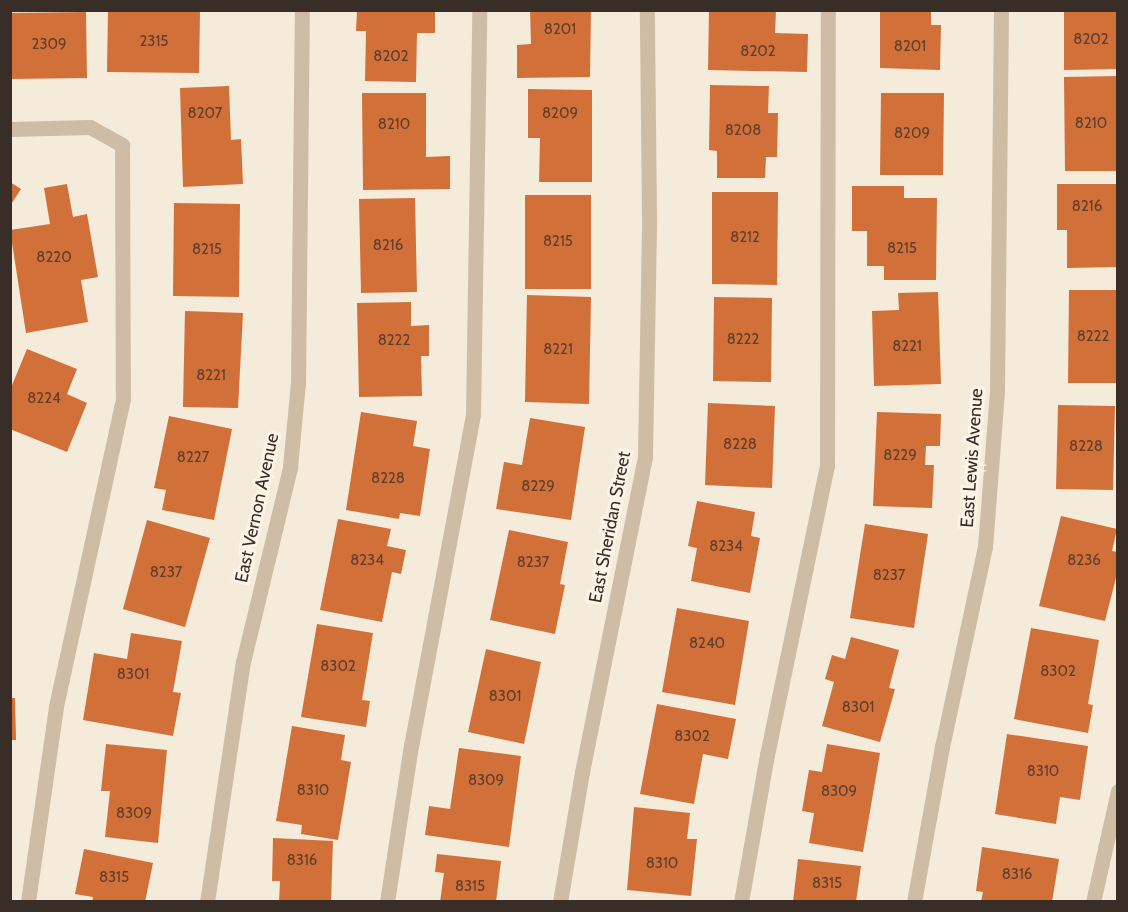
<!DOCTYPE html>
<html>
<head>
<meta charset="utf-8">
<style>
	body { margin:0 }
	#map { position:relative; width:1128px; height:912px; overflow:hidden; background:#f4ebda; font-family:Cabin,sans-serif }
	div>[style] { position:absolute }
	.building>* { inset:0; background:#d2703a }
	.minor>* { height:15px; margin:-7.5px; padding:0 7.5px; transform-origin:7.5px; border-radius:7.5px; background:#cebca5 }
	span { translate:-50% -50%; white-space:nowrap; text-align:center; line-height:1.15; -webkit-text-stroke:6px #fbf4e7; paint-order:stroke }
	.number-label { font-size:15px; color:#5e3e2c }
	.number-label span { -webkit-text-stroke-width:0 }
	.street-label { font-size:18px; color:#382e27 }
	.frame { position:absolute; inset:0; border:12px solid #382e27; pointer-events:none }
</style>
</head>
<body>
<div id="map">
	<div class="building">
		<i style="clip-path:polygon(108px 10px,200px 12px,199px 73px,107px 72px)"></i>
		<i style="clip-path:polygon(357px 10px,435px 10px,435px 33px,417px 33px,416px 82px,365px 81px,366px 31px,356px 31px)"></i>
		<i style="clip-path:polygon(530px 10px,591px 10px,590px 77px,517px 78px,517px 45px,531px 44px)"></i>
		<i style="clip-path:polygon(709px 10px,776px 10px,775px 33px,808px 34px,807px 72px,708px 70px)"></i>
		<i style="clip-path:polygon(880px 10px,931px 10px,931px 25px,941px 25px,940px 70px,880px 68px)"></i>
		<i style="clip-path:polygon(1064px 10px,1118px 10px,1118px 69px,1064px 70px)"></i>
		<i style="clip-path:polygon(86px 12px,87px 78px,10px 79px,10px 13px)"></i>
		<i style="clip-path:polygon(1118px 76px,1118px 171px,1065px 171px,1064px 77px)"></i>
		<i style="clip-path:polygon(710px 85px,769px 86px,768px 113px,778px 113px,777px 157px,766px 157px,765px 178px,717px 178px,717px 151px,709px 150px)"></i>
		<i style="clip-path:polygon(229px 86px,231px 140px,241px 139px,243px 184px,183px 187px,180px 88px)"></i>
		<i style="clip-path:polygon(528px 89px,592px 90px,592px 182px,539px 182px,540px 138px,528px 138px)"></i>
		<i style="clip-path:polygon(362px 93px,426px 93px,426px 157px,450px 156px,450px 189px,363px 190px)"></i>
		<i style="clip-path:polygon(881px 93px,944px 93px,943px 175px,880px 175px)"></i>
		<i style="clip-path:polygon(10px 182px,21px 189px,10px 206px)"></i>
		<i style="clip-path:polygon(67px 184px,73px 217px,87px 214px,98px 277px,81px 280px,88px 322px,26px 333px,10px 230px,50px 224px,44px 188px)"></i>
		<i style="clip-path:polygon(1057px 184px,1117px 184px,1118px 267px,1067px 268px,1067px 230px,1057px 230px)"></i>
		<i style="clip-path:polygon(852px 186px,904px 186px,904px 198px,937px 198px,936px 280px,884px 280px,884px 266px,867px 266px,867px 231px,852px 231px)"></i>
		<i style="clip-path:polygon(712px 192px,778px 192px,777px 285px,712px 284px)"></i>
		<i style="clip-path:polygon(525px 195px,591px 195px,591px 289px,525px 289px)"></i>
		<i style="clip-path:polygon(415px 198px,417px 292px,361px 293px,359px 199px)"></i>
		<i style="clip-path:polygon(174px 203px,240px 204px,239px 297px,173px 296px)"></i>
		<i style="clip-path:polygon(1069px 290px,1118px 290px,1118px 383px,1068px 383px)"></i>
		<i style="clip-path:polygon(938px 292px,941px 384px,874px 386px,872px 311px,899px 310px,898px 293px)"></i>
		<i style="clip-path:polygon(527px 295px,591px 297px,589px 404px,525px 402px)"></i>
		<i style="clip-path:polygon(714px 297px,772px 298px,771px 382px,713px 381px)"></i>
		<i style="clip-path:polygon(411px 302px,411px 326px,429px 325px,429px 356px,421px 356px,422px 396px,359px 397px,357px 303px)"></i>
		<i style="clip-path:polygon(185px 311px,243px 313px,238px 408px,183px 407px)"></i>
		<i style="clip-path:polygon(27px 349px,77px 369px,67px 394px,87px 403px,67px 452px,10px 429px,10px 390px)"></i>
		<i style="clip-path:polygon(708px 403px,775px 406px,772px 488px,705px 485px)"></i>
		<i style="clip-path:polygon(1058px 405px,1115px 406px,1113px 490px,1056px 489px)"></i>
		<i style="clip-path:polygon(361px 412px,417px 421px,413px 446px,430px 449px,420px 516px,400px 513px,399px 519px,346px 510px)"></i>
		<i style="clip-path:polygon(877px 412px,941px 414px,940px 446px,926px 446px,925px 465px,934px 465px,932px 508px,873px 506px)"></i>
		<i style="clip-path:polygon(169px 416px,232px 429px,214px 520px,162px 510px,166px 490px,154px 488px)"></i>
		<i style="clip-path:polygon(530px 418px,585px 427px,571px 520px,496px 509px,504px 462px,522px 465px)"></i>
		<i style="clip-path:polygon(697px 501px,755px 512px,751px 536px,760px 538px,750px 593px,691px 581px,697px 548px,688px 546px)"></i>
		<i style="clip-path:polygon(1061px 516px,1117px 529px,1112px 551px,1118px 552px,1118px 570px,1105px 621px,1039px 606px)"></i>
		<i style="clip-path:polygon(338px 519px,391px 529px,387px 546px,406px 550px,401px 574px,392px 572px,382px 622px,320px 610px)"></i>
		<i style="clip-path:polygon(147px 520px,210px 538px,185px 627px,123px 609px)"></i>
		<i style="clip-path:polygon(865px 524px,928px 534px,914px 628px,850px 618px)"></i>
		<i style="clip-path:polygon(509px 530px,568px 542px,560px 584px,565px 585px,555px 634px,490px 620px)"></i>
		<i style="clip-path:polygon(677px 608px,749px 621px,735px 705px,662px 692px)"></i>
		<i style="clip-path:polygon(317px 624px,373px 633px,362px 700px,370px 701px,366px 727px,301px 717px)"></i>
		<i style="clip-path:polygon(1031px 628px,1099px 640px,1088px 704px,1093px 705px,1088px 733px,1014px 719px)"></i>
		<i style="clip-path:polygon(131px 633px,182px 641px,173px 692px,181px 693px,173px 736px,83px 720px,94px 653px,127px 659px)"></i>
		<i style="clip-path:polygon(851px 637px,899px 650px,889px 688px,895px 689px,880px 742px,822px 726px,834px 682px,825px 679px,832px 655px,845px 659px)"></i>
		<i style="clip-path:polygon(486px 649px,541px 662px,524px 744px,468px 732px)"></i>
		<i style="clip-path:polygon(10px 698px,15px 698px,16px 740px,10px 740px)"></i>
		<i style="clip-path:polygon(657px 704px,736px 719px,728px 759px,703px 754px,694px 804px,640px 794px)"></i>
		<i style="clip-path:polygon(292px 726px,345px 735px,341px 760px,351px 762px,338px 840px,301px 834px,302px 825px,276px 821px)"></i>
		<i style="clip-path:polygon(1007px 734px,1088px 746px,1080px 800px,1060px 797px,1056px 824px,995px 814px)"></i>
		<i style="clip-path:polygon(106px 744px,167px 750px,158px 843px,105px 837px,110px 791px,101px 791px)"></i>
		<i style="clip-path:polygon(827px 744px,880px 753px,863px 852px,809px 843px,814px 813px,802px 811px,809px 770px,822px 772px)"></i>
		<i style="clip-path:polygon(459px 748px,521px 756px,509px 847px,425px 835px,429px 806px,450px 809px)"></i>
		<i style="clip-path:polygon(634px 807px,690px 813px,687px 839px,697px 839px,691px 896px,627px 890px)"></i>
		<i style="clip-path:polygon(273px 838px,333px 841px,331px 902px,279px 902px,280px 881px,272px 881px)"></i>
		<i style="clip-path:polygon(982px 847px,1059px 859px,1052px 902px,981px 902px,983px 892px,976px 891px)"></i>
		<i style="clip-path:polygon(84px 849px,153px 863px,145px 902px,92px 902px,93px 897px,75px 894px)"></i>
		<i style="clip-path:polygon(437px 854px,501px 861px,496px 902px,440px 902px,444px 873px,435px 872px)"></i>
		<i style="clip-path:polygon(798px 859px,861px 866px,856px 902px,793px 902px)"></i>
	</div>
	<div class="minor">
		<i style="left:10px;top:129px;width:80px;rotate:-1.4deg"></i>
		<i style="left:90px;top:127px;width:37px;rotate:29deg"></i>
		<i style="left:122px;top:145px;width:254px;rotate:89.8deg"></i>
		<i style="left:123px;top:399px;width:315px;rotate:102.3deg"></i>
		<i style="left:56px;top:707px;width:197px;rotate:98.2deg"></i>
		<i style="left:207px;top:902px;width:243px;rotate:-81.5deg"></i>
		<i style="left:243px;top:662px;width:201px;rotate:-76.4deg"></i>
		<i style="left:290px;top:467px;width:84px;rotate:-84.6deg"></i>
		<i style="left:298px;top:383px;width:373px;rotate:-89.4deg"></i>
		<i style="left:387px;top:902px;width:158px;rotate:-81.3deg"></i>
		<i style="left:411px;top:746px;width:338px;rotate:-79.4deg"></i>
		<i style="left:473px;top:414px;width:404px;rotate:-89.1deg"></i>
		<i style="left:560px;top:902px;width:132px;rotate:-80.4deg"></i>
		<i style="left:582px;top:772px;width:322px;rotate:-78.7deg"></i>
		<i style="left:645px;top:456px;width:238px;rotate:-89deg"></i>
		<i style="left:649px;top:218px;width:208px;rotate:-90.6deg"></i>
		<i style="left:741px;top:902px;width:149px;rotate:-80deg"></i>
		<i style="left:767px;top:755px;width:295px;rotate:-78.3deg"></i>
		<i style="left:827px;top:466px;width:456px;rotate:-89.9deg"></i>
		<i style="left:914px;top:902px;width:158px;rotate:-79.8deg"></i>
		<i style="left:942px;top:747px;width:205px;rotate:-77.9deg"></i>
		<i style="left:985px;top:547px;width:157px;rotate:-85.6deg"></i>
		<i style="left:997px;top:390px;width:380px;rotate:-89.4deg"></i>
		<i style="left:1093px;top:902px;width:114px;rotate:-77.3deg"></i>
	</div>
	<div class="number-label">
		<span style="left:560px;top:30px">8201</span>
		<span style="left:1091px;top:40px">8202</span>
		<span style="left:154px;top:42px">2315</span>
		<span style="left:49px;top:45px">2309</span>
		<span style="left:910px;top:47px">8201</span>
		<span style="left:758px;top:52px">8202</span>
		<span style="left:391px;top:57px">8202</span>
		<span style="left:205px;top:114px">8207</span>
		<span style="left:560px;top:114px">8209</span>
		<span style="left:1091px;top:124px">8210</span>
		<span style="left:394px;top:125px">8210</span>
		<span style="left:743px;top:131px">8208</span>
		<span style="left:912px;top:134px">8209</span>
		<span style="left:1087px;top:207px">8216</span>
		<span style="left:745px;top:238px">8212</span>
		<span style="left:558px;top:242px">8215</span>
		<span style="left:388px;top:246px">8216</span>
		<span style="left:902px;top:249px">8215</span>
		<span style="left:207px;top:250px">8215</span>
		<span style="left:54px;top:258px">8220</span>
		<span style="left:1093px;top:337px">8222</span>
		<span style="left:743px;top:340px">8222</span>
		<span style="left:394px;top:341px">8222</span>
		<span style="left:907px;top:347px">8221</span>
		<span style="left:558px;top:350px">8221</span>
		<span style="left:211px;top:376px">8221</span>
		<span style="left:44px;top:399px">8224</span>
		<span style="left:740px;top:445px">8228</span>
		<span style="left:1086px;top:447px">8228</span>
		<span style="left:900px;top:456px">8229</span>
		<span style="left:193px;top:458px">8227</span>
		<span style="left:388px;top:479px">8228</span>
		<span style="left:538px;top:487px">8229</span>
		<span style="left:726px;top:547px">8234</span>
		<span style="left:367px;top:561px">8234</span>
		<span style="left:1084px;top:561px">8236</span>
		<span style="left:533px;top:563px">8237</span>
		<span style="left:166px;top:573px">8237</span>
		<span style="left:889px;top:576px">8237</span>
		<span style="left:707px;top:644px">8240</span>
		<span style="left:338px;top:667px">8302</span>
		<span style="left:1058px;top:672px">8302</span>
		<span style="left:133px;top:675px">8301</span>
		<span style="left:505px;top:697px">8301</span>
		<span style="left:858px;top:708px">8301</span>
		<span style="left:692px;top:737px">8302</span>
		<span style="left:1043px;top:772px">8310</span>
		<span style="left:486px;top:781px">8309</span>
		<span style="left:313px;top:791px">8310</span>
		<span style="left:839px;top:792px">8309</span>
		<span style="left:134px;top:814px">8309</span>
		<span style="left:302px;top:861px">8316</span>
		<span style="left:662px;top:864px">8310</span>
		<span style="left:1017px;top:875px">8316</span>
		<span style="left:114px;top:878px">8315</span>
		<span style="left:827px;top:884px">8315</span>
		<span style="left:470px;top:887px">8315</span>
	</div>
	<div class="street-label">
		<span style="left:972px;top:458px;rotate:-86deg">East Lewis Avenue</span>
		<span style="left:257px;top:508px;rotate:-78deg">East Vernon Avenue</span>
		<span style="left:610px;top:527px;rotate:-79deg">East Sheridan Street</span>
	</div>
	<div class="frame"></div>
</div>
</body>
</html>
